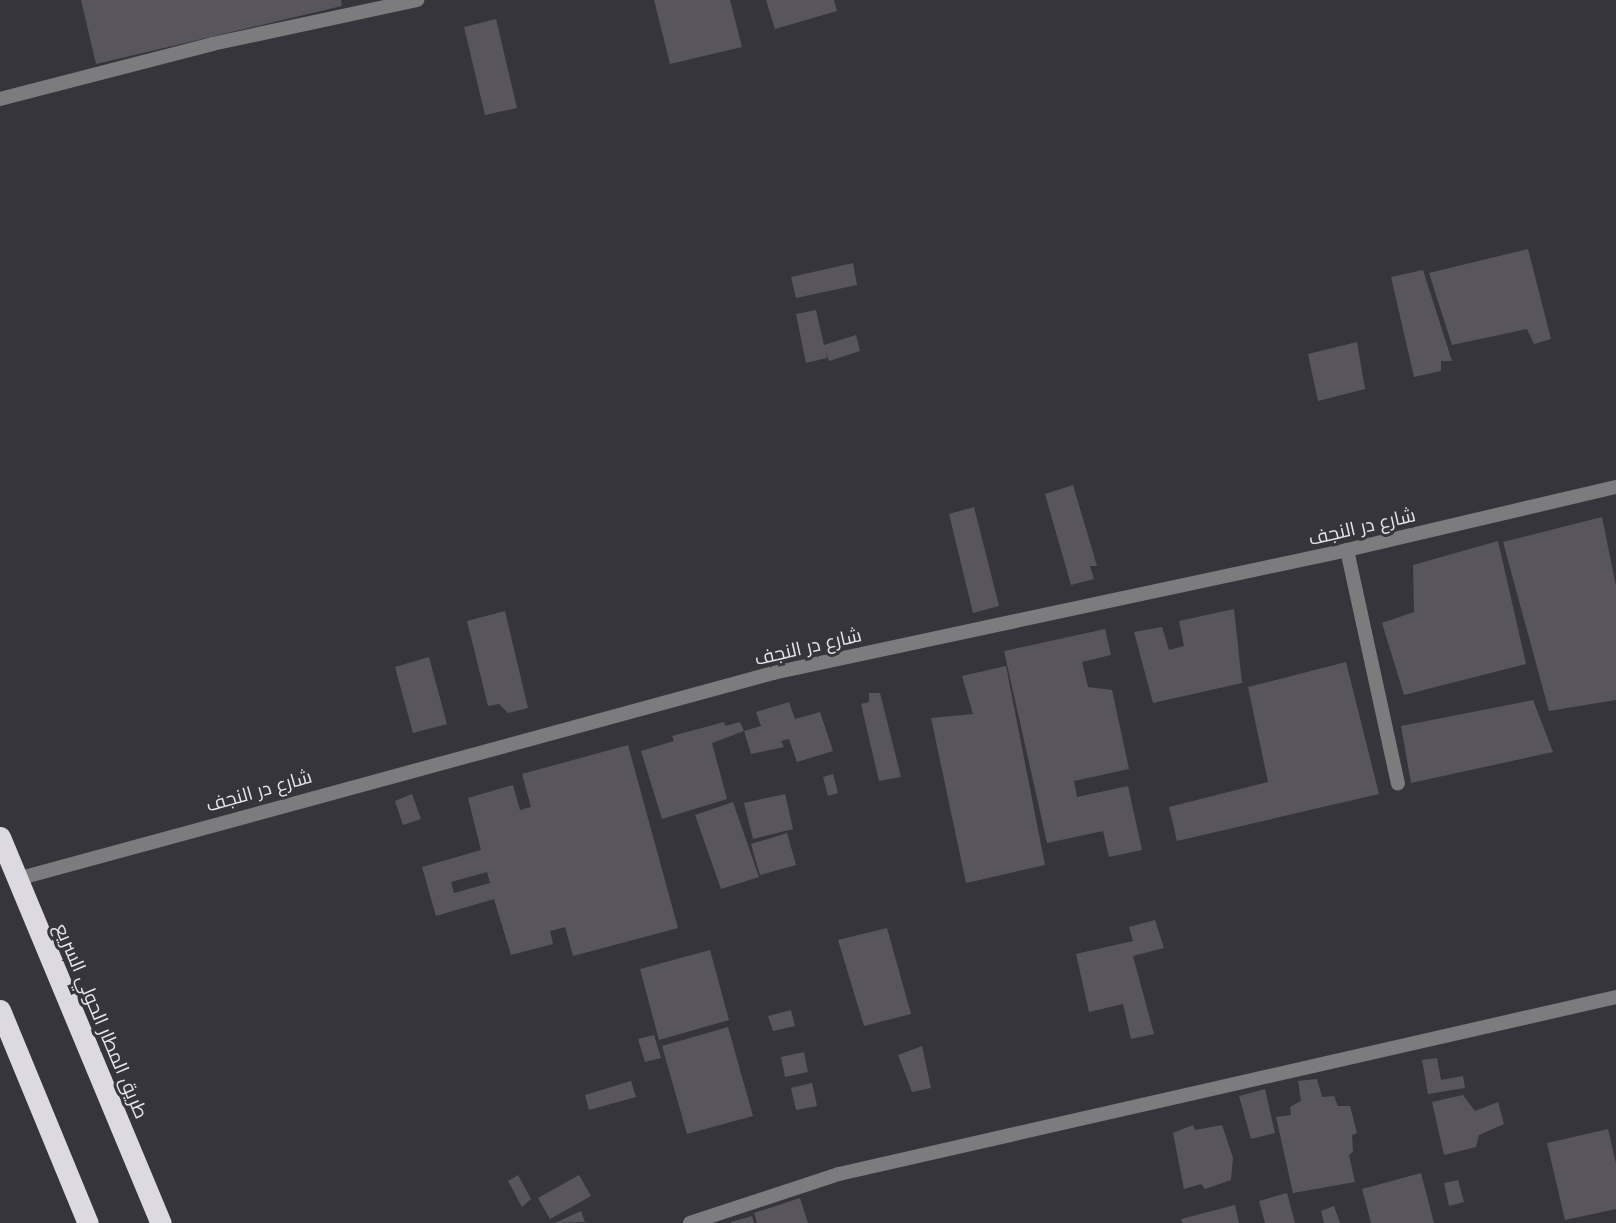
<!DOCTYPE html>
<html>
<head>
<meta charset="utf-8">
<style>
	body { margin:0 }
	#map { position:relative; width:1616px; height:1223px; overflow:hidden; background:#37353c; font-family:Arial,Cairo,sans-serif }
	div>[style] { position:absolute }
	.building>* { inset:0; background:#58555d }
	.street>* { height:14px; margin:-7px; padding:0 7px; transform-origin:7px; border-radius:7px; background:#7c7b7e }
	.highway>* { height:21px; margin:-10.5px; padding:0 10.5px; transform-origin:10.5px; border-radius:10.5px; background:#dcd9e2 }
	span { translate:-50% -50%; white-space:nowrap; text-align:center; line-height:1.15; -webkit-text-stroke:6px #37353c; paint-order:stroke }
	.street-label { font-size:19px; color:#e8e6eb }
</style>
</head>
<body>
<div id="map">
	<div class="building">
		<i style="clip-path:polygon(81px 0,341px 0,342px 6px,96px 64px)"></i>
		<i style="clip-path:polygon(654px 0,730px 0,742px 47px,670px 64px)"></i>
		<i style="clip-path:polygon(766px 0,834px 0,837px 11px,775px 29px)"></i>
		<i style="clip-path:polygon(496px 19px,517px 108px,485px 115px,464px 27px)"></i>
		<i style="clip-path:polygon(1528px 249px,1551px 339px,1534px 344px,1527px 329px,1452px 345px,1429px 273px)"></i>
		<i style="clip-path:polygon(853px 263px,857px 285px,796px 298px,791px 277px)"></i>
		<i style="clip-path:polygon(1423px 270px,1452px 361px,1441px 361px,1441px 371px,1414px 377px,1391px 277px)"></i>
		<i style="clip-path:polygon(816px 310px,824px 345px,856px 335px,860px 351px,829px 361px,825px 349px,827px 358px,806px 363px,796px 314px)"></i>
		<i style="clip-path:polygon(1357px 342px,1365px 389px,1318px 401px,1308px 354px)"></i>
		<i style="clip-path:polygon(1073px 485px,1097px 566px,1090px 566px,1094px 579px,1071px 585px,1045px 494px)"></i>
		<i style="clip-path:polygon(974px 507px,999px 606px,973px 613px,949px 514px)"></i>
		<i style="clip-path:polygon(1602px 517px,1616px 586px,1616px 700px,1549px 711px,1503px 542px)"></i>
		<i style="clip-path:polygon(1498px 541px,1526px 664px,1404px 695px,1382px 623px,1414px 612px,1413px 565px)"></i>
		<i style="clip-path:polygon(1234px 609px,1242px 683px,1153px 703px,1134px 632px,1162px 627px,1169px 650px,1184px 646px,1179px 621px)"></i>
		<i style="clip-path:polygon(505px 611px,528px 708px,508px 713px,499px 704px,488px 706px,467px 621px)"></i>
		<i style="clip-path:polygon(1105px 629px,1111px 655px,1082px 662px,1088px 687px,1112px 690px,1129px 769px,1074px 781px,1077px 797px,1128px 786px,1142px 850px,1109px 857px,1103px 831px,1047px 843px,1004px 651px)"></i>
		<i style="clip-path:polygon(429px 657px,447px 724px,413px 733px,395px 667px)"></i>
		<i style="clip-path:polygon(1346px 662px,1379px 794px,1177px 841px,1169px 807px,1268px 782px,1248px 687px)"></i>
		<i style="clip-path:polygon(1006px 666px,1045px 865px,966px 883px,931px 718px,973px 714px,962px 676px)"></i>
		<i style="clip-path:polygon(869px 693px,880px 693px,901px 777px,879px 781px,861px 704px,869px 702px)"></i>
		<i style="clip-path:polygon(1533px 700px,1553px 752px,1411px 783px,1401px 726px)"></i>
		<i style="clip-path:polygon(789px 702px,795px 719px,820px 712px,833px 751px,797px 762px,789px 739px,781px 741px,784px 747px,751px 754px,744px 731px,761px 726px,756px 712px)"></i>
		<i style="clip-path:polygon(724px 722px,725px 726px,740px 722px,744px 731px,712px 743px,727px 799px,662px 819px,641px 751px,674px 741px,672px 736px)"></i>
		<i style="clip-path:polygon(evenodd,628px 745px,678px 928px,573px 956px,565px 927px,550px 931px,553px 944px,511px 955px,494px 899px,436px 916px,422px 867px,481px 850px,468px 798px,513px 785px,520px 810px,531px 807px,522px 774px,628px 745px,487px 872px,490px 883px,454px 893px,451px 882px,487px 872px)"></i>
		<i style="clip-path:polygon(833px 774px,838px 793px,828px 796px,823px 777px)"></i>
		<i style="clip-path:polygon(412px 794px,421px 819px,403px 825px,395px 801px)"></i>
		<i style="clip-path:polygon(785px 794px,793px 829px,753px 839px,744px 803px)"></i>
		<i style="clip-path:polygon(733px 802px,759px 877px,721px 889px,695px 815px)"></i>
		<i style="clip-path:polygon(787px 833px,796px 865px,760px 875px,751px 844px)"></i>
		<i style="clip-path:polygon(1155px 920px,1164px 948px,1133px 956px,1154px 1034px,1131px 1039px,1123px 1004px,1089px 1012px,1076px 954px,1133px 941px,1129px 927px)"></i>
		<i style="clip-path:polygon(887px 928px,911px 1014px,864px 1026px,838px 940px)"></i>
		<i style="clip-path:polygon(710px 950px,729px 1020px,659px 1040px,640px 969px)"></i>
		<i style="clip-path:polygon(791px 1010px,795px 1026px,773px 1031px,768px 1016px)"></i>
		<i style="clip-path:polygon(728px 1027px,753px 1116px,687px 1134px,662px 1046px)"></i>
		<i style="clip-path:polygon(654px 1035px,661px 1058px,645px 1062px,638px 1039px)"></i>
		<i style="clip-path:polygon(922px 1046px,931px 1088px,912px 1092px,898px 1055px)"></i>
		<i style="clip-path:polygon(804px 1052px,808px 1072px,785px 1077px,781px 1057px)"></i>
		<i style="clip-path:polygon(1437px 1058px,1441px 1080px,1463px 1076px,1465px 1088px,1428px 1094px,1422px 1060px)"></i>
		<i style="clip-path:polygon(1317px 1079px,1322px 1097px,1334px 1096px,1338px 1106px,1350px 1106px,1357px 1133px,1352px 1135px,1353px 1152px,1349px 1155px,1355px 1182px,1293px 1193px,1276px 1117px,1291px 1115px,1290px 1107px,1301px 1101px,1298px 1081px)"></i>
		<i style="clip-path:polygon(631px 1081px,636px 1097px,589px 1110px,585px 1095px)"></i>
		<i style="clip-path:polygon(812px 1083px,817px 1106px,796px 1110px,791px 1088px)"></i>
		<i style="clip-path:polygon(1265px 1089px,1275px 1133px,1251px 1139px,1239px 1096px)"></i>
		<i style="clip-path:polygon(1463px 1095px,1475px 1111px,1498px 1102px,1504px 1124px,1479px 1135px,1476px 1147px,1444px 1155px,1432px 1102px)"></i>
		<i style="clip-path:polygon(1193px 1125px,1195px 1130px,1222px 1125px,1233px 1158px,1231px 1180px,1205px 1189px,1201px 1184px,1184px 1189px,1173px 1133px)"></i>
		<i style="clip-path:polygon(1608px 1129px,1616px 1164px,1616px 1209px,1565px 1220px,1547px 1143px)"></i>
		<i style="clip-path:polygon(1421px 1173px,1434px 1223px,1371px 1223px,1362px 1189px)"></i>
		<i style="clip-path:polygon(518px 1175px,531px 1199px,522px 1207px,508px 1181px)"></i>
		<i style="clip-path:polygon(579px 1175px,591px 1196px,550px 1219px,538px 1198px)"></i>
		<i style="clip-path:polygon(1458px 1180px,1464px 1202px,1449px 1206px,1444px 1183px)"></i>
		<i style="clip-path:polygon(1287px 1193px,1295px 1223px,1265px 1223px,1259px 1201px)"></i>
		<i style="clip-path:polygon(800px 1198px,808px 1223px,757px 1223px,754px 1213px)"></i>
		<i style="clip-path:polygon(1235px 1205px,1239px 1223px,1182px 1223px,1181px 1219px)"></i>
		<i style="clip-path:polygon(1334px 1206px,1340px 1223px,1324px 1223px,1321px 1211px)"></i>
		<i style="clip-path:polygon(581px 1211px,585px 1222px,555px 1223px)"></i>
		<i style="clip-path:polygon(752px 1216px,754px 1223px,731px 1223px,731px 1222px)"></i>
	</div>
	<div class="street">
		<i style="left:0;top:99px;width:219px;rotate:-14.5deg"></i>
		<i style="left:212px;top:44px;width:210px;rotate:-12.1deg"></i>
		<i style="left:1347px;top:550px;width:239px;rotate:77.7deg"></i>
		<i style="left:17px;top:879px;width:784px;rotate:-15.24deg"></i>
		<i style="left:773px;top:673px;width:587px;rotate:-12.09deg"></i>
		<i style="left:1347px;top:550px;width:276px;rotate:-13.2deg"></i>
		<i style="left:690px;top:1223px;width:157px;rotate:-18.2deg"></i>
		<i style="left:839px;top:1174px;width:797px;rotate:-12.83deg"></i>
	</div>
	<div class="highway">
		<i style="left:0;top:837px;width:418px;rotate:67.4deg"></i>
		<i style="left:0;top:1010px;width:230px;rotate:67.6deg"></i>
	</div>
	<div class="street-label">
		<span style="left:1362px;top:527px;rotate:-13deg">شارع در النجف</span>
		<span style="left:808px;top:647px;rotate:-13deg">شارع در النجف</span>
		<span style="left:259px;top:791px;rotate:-16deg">شارع در النجف</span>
		<span style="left:101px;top:1021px;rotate:67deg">طريق المطار الحولي السريع</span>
	</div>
</div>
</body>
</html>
